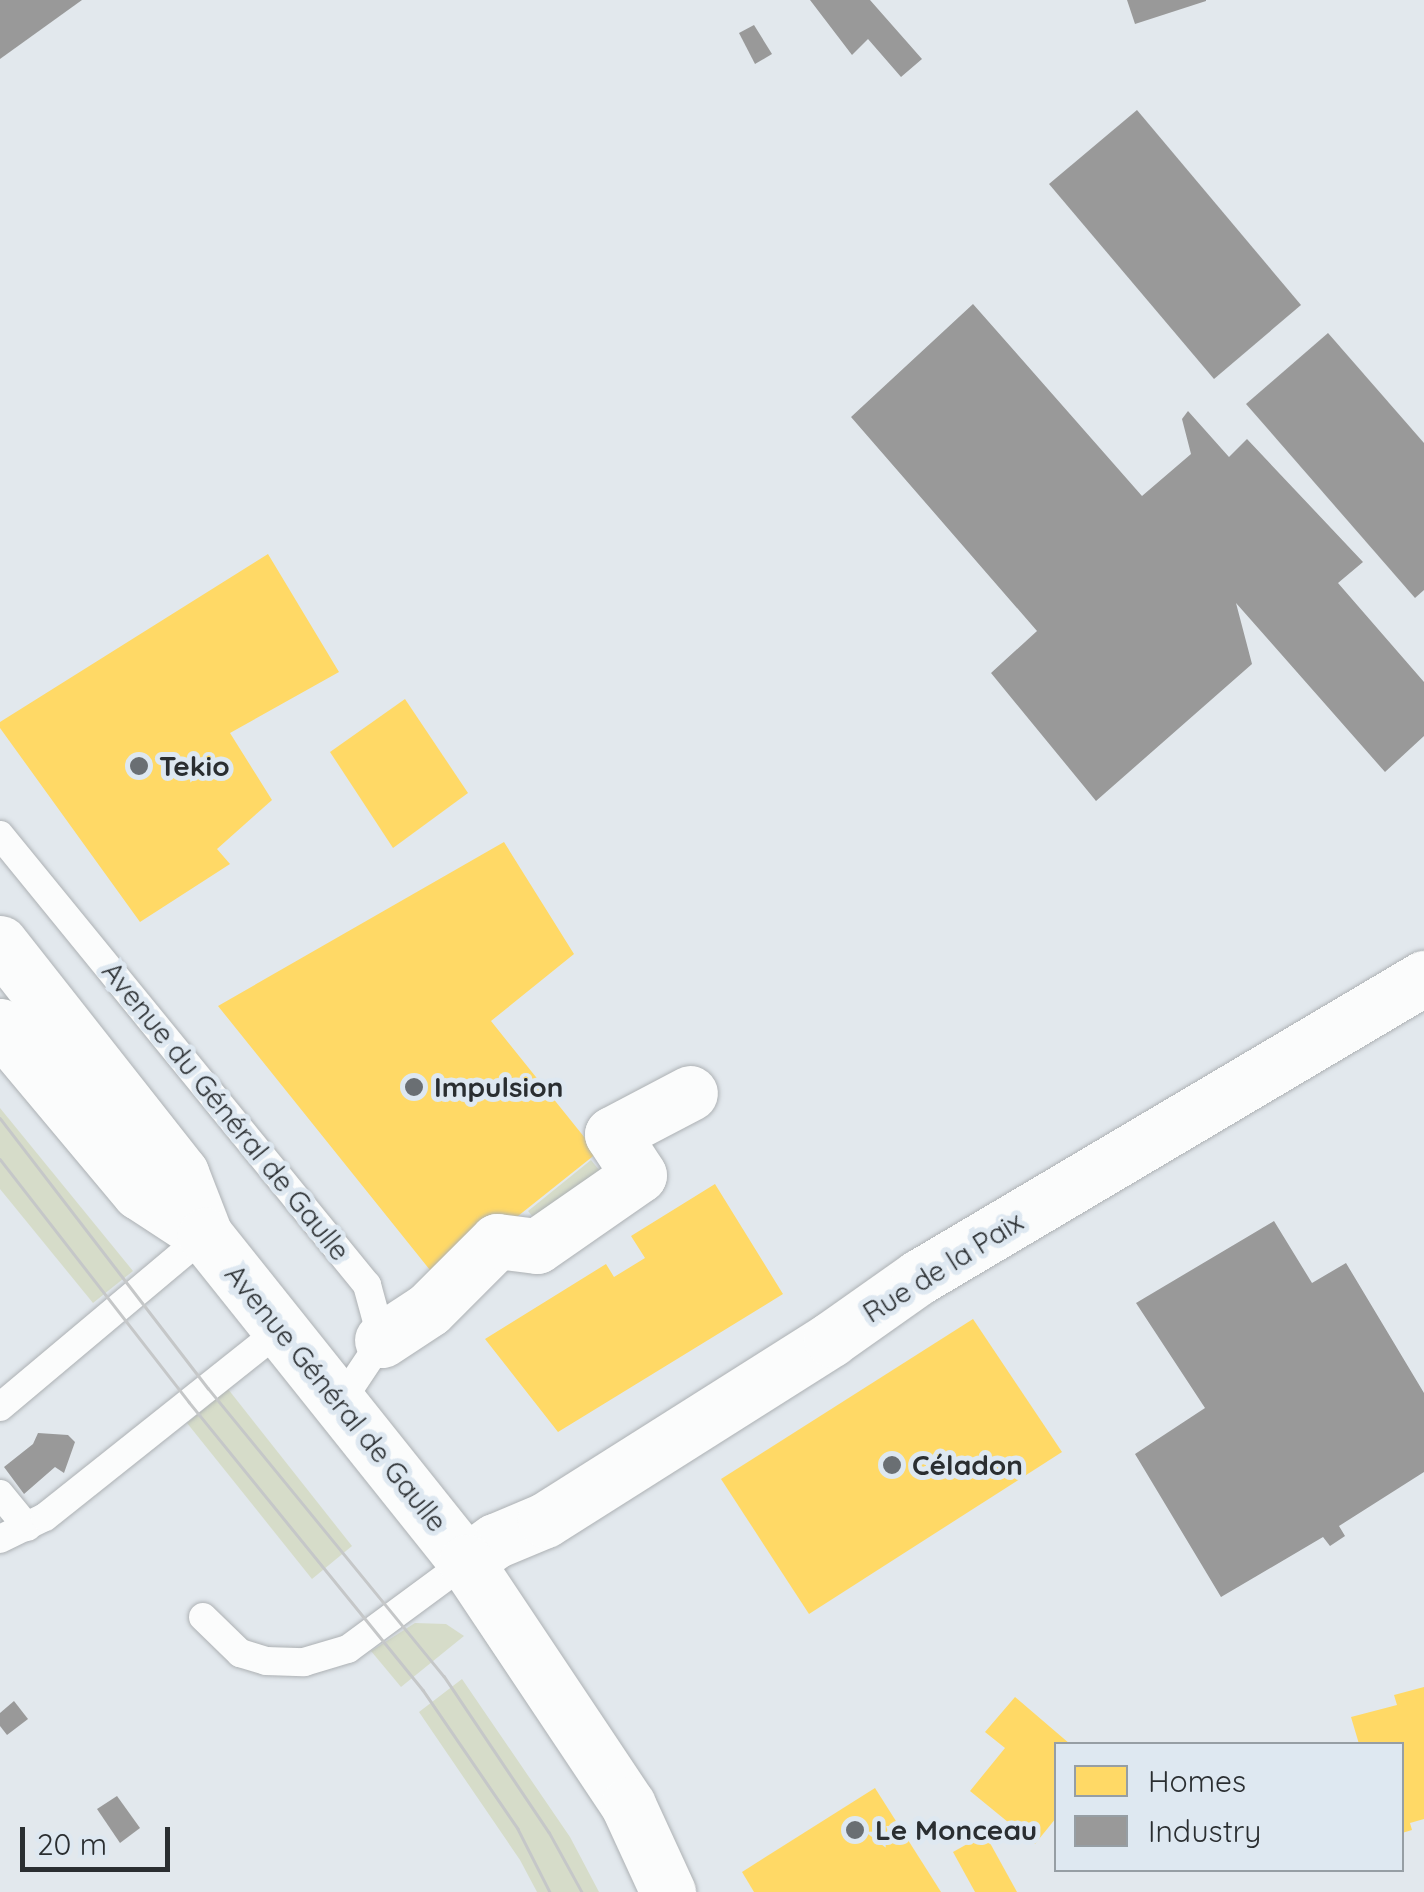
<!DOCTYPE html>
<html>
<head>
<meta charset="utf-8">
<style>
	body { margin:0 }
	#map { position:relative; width:1424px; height:1892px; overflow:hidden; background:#e2e8ed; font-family:Quicksand,sans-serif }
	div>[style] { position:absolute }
	.green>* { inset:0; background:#d6dcc9 }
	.homes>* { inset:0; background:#ffd966 }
	.industry>* { inset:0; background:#999 }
	.roads { filter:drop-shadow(0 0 2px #adb1b4) drop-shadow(0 0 2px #adb1b4) }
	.lane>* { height:28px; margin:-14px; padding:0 14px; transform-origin:14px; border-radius:14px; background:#fbfcfc }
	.street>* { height:55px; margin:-27.5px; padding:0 27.5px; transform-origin:27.5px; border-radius:27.5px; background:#fbfcfc }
	.secondary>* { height:55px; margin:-27.5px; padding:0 27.5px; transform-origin:27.5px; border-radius:27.5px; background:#fbfcfc }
	.tram>* { height:2.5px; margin:-1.25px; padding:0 1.25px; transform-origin:1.25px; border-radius:1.25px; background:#c5c7c8 }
	.dots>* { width:28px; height:28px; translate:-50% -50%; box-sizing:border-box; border:5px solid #dee8f1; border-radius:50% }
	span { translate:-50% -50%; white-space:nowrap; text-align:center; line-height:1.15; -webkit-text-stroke:10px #dee8f1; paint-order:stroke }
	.poi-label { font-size:28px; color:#2a2e31; font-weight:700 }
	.left { translate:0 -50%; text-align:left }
	.street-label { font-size:28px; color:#2a2e31 }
	.legend { position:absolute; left:1054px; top:1742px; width:350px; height:130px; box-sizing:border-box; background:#dee8f1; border:2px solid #969ea4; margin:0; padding:12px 18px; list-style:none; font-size:30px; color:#2a2e31 }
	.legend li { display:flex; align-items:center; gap:20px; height:50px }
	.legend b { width:50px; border:2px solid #969ea4 }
	.scale { position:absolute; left:20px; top:1827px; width:150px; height:45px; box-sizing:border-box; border:5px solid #2a2e31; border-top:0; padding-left:12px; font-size:30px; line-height:35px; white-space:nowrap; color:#2a2e31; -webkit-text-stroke:8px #dee8f1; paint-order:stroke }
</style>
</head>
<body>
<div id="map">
	<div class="green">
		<i style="clip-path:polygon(0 1108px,133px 1271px,93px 1303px,0 1189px)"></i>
		<i style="clip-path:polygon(591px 1160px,608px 1181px,545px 1232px,528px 1211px)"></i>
		<i style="clip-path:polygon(228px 1389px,352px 1546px,312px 1579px,187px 1423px)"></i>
		<i style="clip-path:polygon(415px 1623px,446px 1624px,464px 1636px,401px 1687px,371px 1651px)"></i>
		<i style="clip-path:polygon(462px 1679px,570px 1837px,599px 1892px,537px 1892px,520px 1860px,419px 1712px)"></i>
	</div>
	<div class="homes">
		<i style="clip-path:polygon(268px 554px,339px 672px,230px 733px,272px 800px,217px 849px,230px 864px,140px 922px,0 728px,0 722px)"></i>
		<i style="clip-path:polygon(405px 699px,468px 793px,393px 848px,330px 752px)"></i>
		<i style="clip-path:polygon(504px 842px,574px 954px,491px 1021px,597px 1153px,438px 1280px,218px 1006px)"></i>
		<i style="clip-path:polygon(715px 1184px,783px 1294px,558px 1432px,485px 1339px,606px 1264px,614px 1277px,645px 1258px,631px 1236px)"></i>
		<i style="clip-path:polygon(973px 1319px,1062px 1452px,809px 1614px,721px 1479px)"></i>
		<i style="clip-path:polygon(1424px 1687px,1424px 1819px,1410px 1823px,1412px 1830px,1402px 1833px,1402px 1744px,1359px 1744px,1351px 1717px,1397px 1705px,1394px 1695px)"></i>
		<i style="clip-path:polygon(1015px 1697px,1070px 1744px,1056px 1744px,1056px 1818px,1035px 1844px,970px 1791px,1005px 1748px,985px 1732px)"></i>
		<i style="clip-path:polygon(875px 1788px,941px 1892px,754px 1892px,742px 1872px)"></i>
		<i style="clip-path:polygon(985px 1834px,1017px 1892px,975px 1892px,953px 1852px)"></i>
	</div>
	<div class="industry">
		<i style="clip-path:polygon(0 0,82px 0,0 59px)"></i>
		<i style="clip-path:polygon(810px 0,870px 0,922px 59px,901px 77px,868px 39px,852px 55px)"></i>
		<i style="clip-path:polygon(1127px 0,1206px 0,1206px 1px,1135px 24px)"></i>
		<i style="clip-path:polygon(754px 25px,772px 54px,755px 64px,739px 33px)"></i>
		<i style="clip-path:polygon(1137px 110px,1301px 305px,1214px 379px,1049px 184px)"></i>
		<i style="clip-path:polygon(973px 304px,1142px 496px,1191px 454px,1182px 419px,1188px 411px,1229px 457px,1247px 439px,1363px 562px,1338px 583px,1424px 682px,1424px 736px,1385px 772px,1236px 603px,1252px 664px,1096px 801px,991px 673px,1037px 631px,851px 417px)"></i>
		<i style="clip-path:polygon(1328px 333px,1424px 443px,1424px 590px,1415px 598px,1246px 404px)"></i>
		<i style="clip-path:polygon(1274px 1221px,1312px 1283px,1346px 1263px,1424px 1393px,1424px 1472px,1339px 1526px,1345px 1536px,1330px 1546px,1323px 1537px,1221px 1597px,1135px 1454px,1205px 1408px,1136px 1303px)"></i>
		<i style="clip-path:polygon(38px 1433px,68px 1435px,75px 1442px,64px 1473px,55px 1467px,24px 1494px,4px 1467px,33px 1444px)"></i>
		<i style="clip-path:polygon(14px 1701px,28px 1719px,7px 1735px,0 1726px,0 1713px)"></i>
		<i style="clip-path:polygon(117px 1796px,140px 1828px,120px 1843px,97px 1809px)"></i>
	</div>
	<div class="roads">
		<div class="lane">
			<i style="left:0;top:835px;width:581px;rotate:50.8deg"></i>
			<i style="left:367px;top:1285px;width:57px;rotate:74.7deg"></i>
			<i style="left:382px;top:1340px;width:76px;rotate:123.7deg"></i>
			<i style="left:0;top:1407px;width:268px;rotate:-40deg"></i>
			<i style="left:0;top:1494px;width:43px;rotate:50.7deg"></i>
			<i style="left:0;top:1539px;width:50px;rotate:-26.1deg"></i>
			<i style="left:45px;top:1517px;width:302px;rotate:-38.5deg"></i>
			<i style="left:203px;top:1617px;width:52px;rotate:44.2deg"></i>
			<i style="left:240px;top:1653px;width:27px;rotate:17deg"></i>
			<i style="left:266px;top:1661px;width:38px;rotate:2deg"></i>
			<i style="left:304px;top:1662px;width:46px;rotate:-16.5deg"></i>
			<i style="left:348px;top:1649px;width:147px;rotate:-36.4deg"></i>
		</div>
		<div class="street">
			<i style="left:382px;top:1340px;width:56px;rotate:-33.4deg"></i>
			<i style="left:429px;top:1309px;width:96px;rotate:-45deg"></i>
			<i style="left:497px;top:1241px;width:40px;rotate:7.1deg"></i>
			<i style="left:537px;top:1246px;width:124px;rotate:-34.8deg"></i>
			<i style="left:639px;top:1175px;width:49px;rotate:-123.4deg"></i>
			<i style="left:612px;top:1134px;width:88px;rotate:-27.7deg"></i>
			<i style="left:466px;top:1562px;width:36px;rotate:-36deg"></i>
			<i style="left:495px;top:1541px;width:54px;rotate:-22.8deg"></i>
			<i style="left:545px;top:1520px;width:338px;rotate:-32.3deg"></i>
			<i style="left:831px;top:1339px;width:108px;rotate:-35.2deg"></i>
			<i style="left:919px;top:1277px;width:587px;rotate:-30.63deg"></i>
		</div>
		<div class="secondary">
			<i style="left:0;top:943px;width:293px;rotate:51.8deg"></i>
			<i style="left:181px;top:1173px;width:66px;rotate:68.8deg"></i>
			<i style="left:0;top:1026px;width:217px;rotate:50.1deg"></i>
			<i style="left:139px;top:1192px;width:79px;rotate:33.1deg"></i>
			<i style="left:205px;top:1235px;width:418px;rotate:51.4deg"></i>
			<i style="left:466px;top:1562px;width:292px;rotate:56.3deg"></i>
			<i style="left:628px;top:1805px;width:96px;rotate:65.3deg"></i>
		</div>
	</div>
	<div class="tram">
		<i style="left:0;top:1118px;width:341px;rotate:52.4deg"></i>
		<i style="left:208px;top:1388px;width:372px;rotate:50.7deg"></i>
		<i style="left:444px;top:1676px;width:188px;rotate:56.1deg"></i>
		<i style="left:549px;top:1832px;width:68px;rotate:61.2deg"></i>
		<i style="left:0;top:1159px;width:308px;rotate:52.1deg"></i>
		<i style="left:189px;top:1402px;width:371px;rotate:50.9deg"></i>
		<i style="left:423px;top:1690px;width:168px;rotate:55.6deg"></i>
		<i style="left:518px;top:1829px;width:71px;rotate:63.1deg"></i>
	</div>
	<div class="dots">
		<i style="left:139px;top:766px;background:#6a6f73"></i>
		<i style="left:414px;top:1087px;background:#6a6f73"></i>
		<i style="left:892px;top:1465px;background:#6a6f73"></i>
		<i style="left:855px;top:1830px;background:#6a6f73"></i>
	</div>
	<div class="poi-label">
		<span class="left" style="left:159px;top:766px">Tekio</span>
		<span class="left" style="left:434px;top:1087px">Impulsion</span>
		<span class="left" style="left:912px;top:1465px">Céladon</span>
		<span class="left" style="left:875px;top:1830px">Le Monceau</span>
	</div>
	<div class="street-label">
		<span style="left:226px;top:1111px;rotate:51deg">Avenue du Général de Gaulle</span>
		<span style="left:943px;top:1267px;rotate:-32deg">Rue de la Paix</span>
		<span style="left:336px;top:1398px;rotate:51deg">Avenue Général de Gaulle</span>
	</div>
	<ul class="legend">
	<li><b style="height:28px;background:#ffd966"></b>Homes</li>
	<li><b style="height:28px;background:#999"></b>Industry</li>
	</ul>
	<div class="scale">20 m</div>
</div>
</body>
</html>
